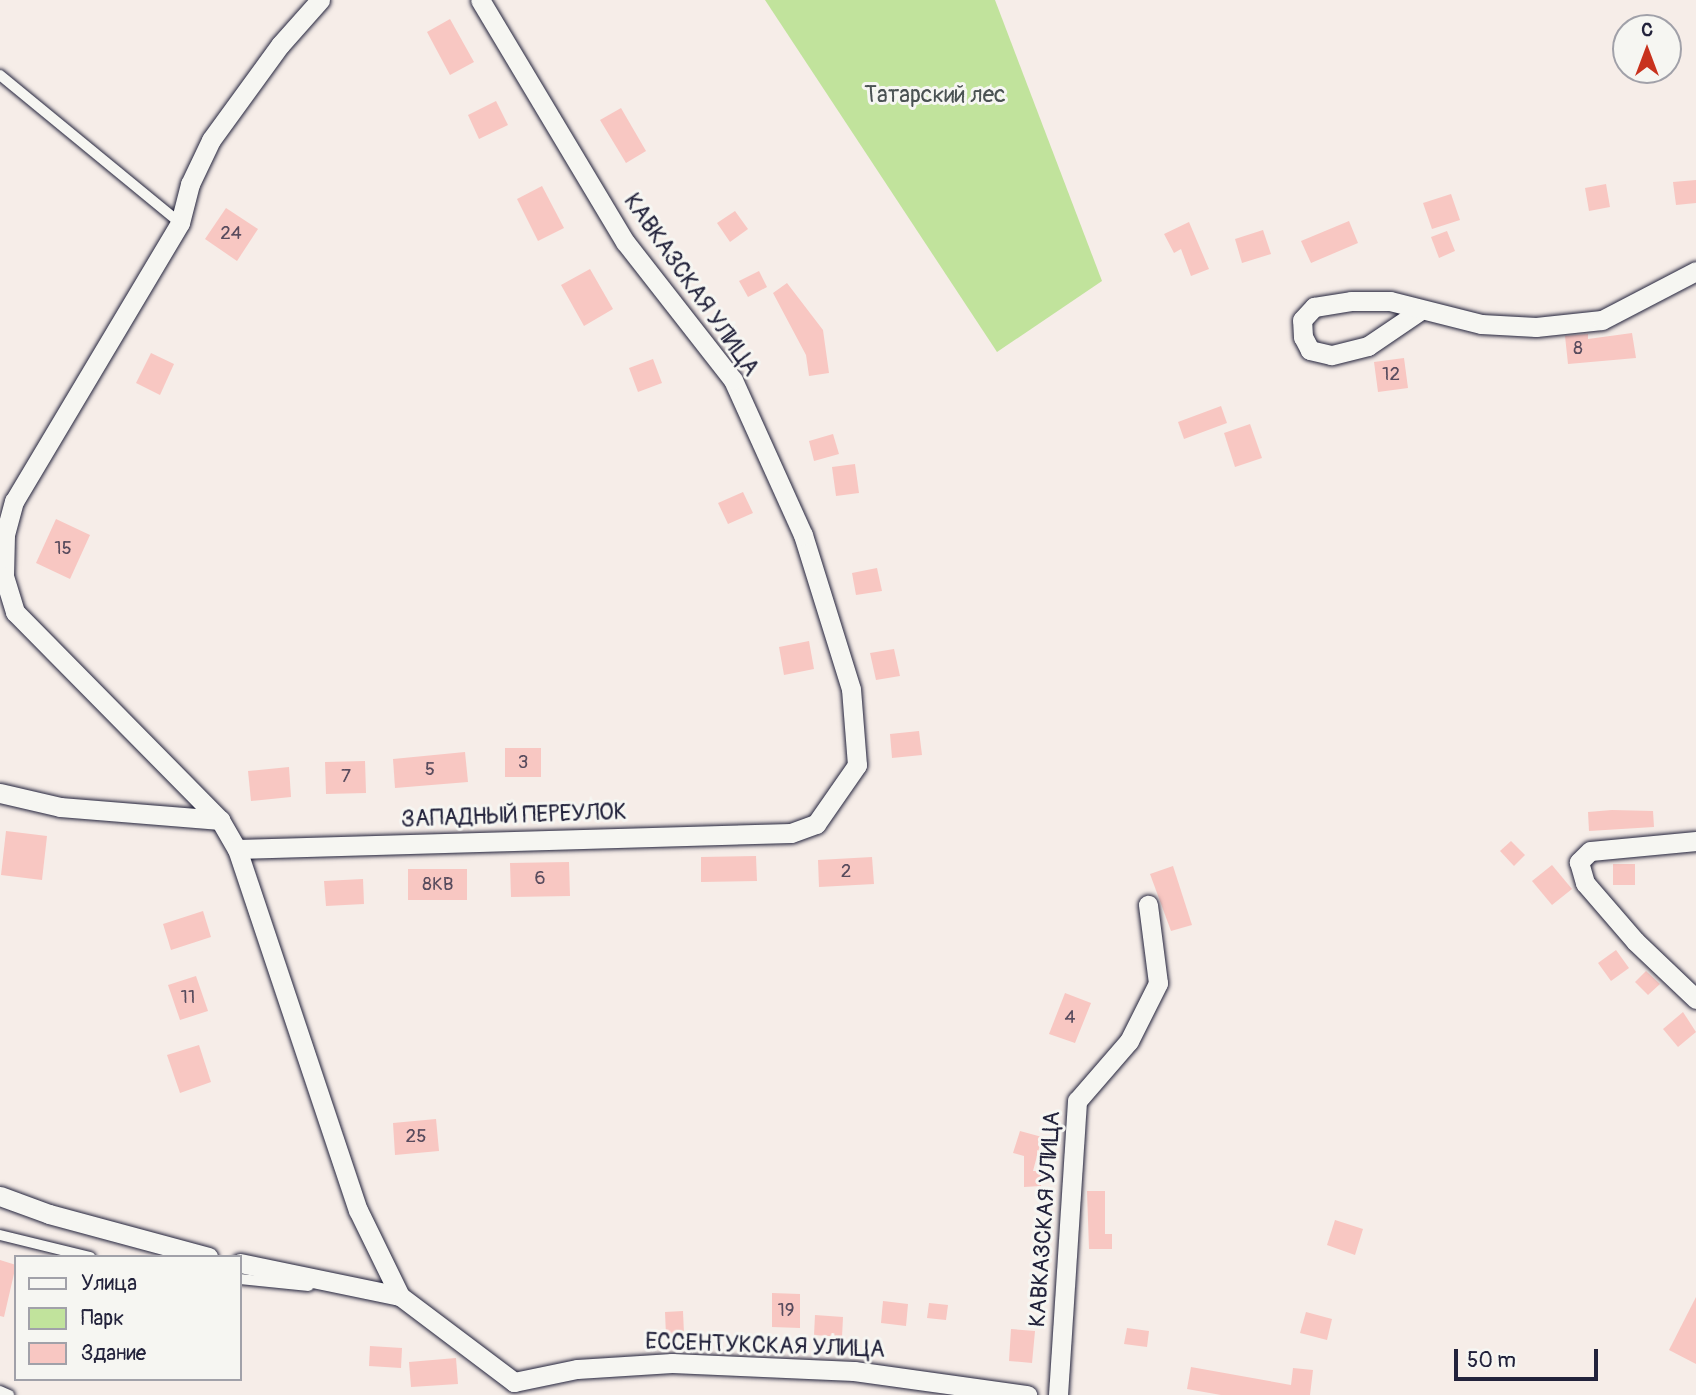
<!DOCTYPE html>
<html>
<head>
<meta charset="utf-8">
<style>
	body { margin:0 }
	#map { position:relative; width:1696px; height:1395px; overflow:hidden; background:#f6ede8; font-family:Pangolin,sans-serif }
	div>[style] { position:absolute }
	.green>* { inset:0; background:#c1e39c }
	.building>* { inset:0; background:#f8c7c2 }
	.roads { filter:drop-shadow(0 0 2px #22223b) drop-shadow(0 0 2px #22223b) }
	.lane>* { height:10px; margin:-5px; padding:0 5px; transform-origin:5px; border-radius:5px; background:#f6f6f2 }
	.street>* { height:19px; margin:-9.5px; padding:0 9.5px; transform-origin:9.5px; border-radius:9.5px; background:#f6f6f2 }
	span { translate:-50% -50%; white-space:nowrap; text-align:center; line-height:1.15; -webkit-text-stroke:6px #f6f6f2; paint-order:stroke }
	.number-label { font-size:19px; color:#584b5d }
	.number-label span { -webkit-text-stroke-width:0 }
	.park-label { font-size:23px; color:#4a5253 }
	.street-label { font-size:23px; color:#22223b }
	.legend { position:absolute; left:14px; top:1255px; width:228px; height:126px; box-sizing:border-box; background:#f6f6f2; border:2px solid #a1a1a9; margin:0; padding:9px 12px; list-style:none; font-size:21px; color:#22223b }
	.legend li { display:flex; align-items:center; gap:14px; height:35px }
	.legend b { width:35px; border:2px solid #a1a1a9 }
	.north { position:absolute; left:1612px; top:14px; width:70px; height:70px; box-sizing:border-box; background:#f6f6f2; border:2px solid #a1a1a9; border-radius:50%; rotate:0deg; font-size:19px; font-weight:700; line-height:28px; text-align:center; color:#22223b }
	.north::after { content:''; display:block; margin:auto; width:24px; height:32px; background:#c8321e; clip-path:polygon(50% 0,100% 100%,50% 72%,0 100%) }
	.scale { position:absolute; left:1454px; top:1349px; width:144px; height:32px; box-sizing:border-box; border:4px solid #22223b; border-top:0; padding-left:9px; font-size:21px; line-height:24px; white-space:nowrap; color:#22223b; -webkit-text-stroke:5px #f6f6f2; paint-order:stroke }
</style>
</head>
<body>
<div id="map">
	<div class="green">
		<i style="clip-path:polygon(765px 0,995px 0,1102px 281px,997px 352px)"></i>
	</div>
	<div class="building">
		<i style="clip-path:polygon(450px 19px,474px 62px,450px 75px,427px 32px)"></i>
		<i style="clip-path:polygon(496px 101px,508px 125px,479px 139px,468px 115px)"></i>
		<i style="clip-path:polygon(621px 108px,646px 151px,626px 163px,600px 120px)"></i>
		<i style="clip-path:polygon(1696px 180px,1696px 203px,1676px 205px,1673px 182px)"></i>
		<i style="clip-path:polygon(1606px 184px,1610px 207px,1589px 211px,1585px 188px)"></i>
		<i style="clip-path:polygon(542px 186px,564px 228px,538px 241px,517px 199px)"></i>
		<i style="clip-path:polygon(1451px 194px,1460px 220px,1432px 229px,1423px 203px)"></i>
		<i style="clip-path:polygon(226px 208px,258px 229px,237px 261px,205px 239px)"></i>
		<i style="clip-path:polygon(735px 211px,748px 229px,730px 242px,717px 223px)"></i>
		<i style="clip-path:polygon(1349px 221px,1358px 243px,1311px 263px,1301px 241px)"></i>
		<i style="clip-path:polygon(1189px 222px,1209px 269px,1191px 276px,1181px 249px,1174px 253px,1164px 234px)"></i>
		<i style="clip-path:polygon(1263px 230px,1271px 254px,1242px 263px,1235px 239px)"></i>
		<i style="clip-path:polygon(1447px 231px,1455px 251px,1439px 258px,1431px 237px)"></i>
		<i style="clip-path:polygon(590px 269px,613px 309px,584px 326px,561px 285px)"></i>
		<i style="clip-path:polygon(759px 271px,767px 287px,748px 297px,739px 281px)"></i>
		<i style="clip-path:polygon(787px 283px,823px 330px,829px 373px,809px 376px,806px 355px,773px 293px)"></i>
		<i style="clip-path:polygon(1632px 333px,1636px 358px,1568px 364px,1565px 336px,1588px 334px,1588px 339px)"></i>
		<i style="clip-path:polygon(151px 353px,174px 364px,160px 395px,136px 383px)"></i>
		<i style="clip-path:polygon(1404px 358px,1408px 388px,1378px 392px,1374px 362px)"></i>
		<i style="clip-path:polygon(653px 359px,662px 383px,638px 392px,629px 368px)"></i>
		<i style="clip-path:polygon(1221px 406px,1227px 423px,1184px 439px,1178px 422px)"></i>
		<i style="clip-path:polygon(1250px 424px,1262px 458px,1235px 467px,1224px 433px)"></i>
		<i style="clip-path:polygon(833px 434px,839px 454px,814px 461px,809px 441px)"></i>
		<i style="clip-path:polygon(855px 464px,859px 493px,836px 496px,832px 467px)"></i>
		<i style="clip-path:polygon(743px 492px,753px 513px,728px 524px,718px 503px)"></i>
		<i style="clip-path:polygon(56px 519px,90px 535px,70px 579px,36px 563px)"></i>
		<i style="clip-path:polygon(877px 568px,882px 591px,856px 595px,852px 573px)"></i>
		<i style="clip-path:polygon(809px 641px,814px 669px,784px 675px,779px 647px)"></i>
		<i style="clip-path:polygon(894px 649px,900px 676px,876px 680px,870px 653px)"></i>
		<i style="clip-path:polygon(919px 731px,922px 755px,892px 758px,890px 734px)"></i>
		<i style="clip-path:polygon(505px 748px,541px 748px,541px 777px,505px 777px)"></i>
		<i style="clip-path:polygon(465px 752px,468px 782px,395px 788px,393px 759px)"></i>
		<i style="clip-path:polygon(365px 761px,366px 793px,326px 794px,325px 762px)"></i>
		<i style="clip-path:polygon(289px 767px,291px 797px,251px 801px,248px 771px)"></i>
		<i style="clip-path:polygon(1612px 810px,1653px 811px,1654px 827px,1589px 831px,1588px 812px)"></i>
		<i style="clip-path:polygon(6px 831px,47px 836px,42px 880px,1px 875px)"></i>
		<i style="clip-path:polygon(1511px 841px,1525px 855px,1514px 866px,1500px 851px)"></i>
		<i style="clip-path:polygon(756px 856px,757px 881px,701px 882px,701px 857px)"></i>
		<i style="clip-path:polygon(872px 857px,874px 884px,819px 887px,818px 860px)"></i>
		<i style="clip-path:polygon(569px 862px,570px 896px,511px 897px,510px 863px)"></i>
		<i style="clip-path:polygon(1613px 864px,1635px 864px,1635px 885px,1613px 885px)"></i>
		<i style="clip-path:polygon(1552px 865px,1572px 889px,1552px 905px,1532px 881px)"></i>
		<i style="clip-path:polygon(1173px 866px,1192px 925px,1171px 931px,1150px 874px)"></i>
		<i style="clip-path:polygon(408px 869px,467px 869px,467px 900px,408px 900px)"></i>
		<i style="clip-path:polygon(363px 879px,364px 904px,326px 906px,324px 881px)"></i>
		<i style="clip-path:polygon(203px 911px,211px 937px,171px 950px,163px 924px)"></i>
		<i style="clip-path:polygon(1616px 950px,1629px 968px,1611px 981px,1598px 963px)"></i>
		<i style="clip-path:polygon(1646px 971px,1660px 984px,1648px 995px,1635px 982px)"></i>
		<i style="clip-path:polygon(196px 976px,208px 1011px,180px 1020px,168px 985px)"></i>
		<i style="clip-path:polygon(1065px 993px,1091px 1003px,1075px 1043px,1049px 1034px)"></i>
		<i style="clip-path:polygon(1683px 1012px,1696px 1032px,1678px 1047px,1663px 1029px)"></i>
		<i style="clip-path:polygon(199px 1045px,211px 1082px,180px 1093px,167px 1055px)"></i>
		<i style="clip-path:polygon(436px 1119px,439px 1151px,395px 1155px,393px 1123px)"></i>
		<i style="clip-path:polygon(1020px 1131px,1042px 1137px,1033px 1171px,1041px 1171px,1041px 1186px,1024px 1187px,1024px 1156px,1013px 1153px)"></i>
		<i style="clip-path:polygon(1087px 1191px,1105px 1191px,1105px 1234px,1112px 1234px,1112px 1249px,1089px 1249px)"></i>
		<i style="clip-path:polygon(1335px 1220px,1363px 1229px,1355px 1255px,1327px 1245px)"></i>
		<i style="clip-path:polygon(0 1260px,16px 1265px,4px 1317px,0 1316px)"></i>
		<i style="clip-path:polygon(772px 1293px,800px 1294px,800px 1328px,772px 1327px)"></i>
		<i style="clip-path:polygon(1696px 1297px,1696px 1364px,1669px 1350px)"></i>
		<i style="clip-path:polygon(883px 1301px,908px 1304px,906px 1326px,881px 1323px)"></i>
		<i style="clip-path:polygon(929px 1303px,948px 1305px,946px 1320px,927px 1318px)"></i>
		<i style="clip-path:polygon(683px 1311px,684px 1334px,666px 1335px,665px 1312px)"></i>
		<i style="clip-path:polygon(1306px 1312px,1332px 1319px,1327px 1340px,1300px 1333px)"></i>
		<i style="clip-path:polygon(815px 1315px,843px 1317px,842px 1337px,814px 1335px)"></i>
		<i style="clip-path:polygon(1127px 1328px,1149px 1331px,1147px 1347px,1124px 1344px)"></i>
		<i style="clip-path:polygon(1011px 1329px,1035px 1331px,1032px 1363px,1009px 1361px)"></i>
		<i style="clip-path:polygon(370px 1346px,402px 1348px,401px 1368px,369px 1366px)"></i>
		<i style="clip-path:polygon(456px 1358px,458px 1384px,411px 1387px,409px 1362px)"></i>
		<i style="clip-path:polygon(1191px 1367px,1291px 1385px,1293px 1368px,1313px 1370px,1310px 1395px,1221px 1395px,1187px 1389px)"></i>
	</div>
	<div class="roads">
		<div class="lane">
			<i style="left:0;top:75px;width:233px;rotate:39.4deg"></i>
			<i style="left:0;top:1235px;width:93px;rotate:13.7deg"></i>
			<i style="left:240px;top:1279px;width:69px;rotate:5.8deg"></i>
			<i style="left:0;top:1391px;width:10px;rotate:24deg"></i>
		</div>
		<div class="street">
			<i style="left:320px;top:0;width:60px;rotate:131.6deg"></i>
			<i style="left:280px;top:45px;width:117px;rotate:126deg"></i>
			<i style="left:211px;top:140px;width:49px;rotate:115.5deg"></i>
			<i style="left:190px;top:184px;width:40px;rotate:104.4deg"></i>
			<i style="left:180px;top:223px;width:324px;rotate:120.8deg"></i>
			<i style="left:14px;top:501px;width:35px;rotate:105deg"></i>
			<i style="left:5px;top:535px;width:41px;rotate:91.4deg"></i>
			<i style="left:4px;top:576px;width:38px;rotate:73deg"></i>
			<i style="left:15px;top:612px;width:292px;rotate:45.4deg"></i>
			<i style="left:220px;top:820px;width:34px;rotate:60deg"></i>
			<i style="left:237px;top:849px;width:381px;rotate:71.5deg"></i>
			<i style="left:358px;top:1210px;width:96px;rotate:64deg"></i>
			<i style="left:1421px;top:310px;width:64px;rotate:145.8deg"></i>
			<i style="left:1368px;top:346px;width:38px;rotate:166deg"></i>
			<i style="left:1331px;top:355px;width:22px;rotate:-167deg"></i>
			<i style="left:1310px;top:350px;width:15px;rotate:-118deg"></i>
			<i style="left:1303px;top:337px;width:17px;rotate:-93deg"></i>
			<i style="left:1302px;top:320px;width:18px;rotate:-47deg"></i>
			<i style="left:1314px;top:307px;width:37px;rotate:-9deg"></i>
			<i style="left:1351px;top:301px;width:39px"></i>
			<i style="left:1390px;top:301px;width:94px;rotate:14.2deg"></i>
			<i style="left:1481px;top:324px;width:55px;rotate:3.1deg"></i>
			<i style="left:1536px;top:327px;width:66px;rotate:-6.1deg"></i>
			<i style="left:1602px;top:320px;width:106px;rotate:-27.5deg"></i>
			<i style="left:0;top:793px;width:62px;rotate:13.1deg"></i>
			<i style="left:60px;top:807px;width:161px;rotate:4.6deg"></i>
			<i style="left:1696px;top:841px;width:106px;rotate:174.6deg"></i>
			<i style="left:1590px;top:851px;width:16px;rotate:135deg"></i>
			<i style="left:1579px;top:862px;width:22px;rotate:74deg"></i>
			<i style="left:1585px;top:883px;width:77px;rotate:49.2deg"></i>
			<i style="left:1635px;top:941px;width:84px;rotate:43.6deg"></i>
			<i style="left:237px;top:849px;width:554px;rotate:-1.65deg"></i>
			<i style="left:791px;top:833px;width:27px;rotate:-20deg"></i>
			<i style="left:816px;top:824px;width:72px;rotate:-55.2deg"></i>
			<i style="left:857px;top:765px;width:76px;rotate:-94.5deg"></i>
			<i style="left:851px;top:689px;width:161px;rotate:-107.3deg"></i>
			<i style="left:803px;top:535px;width:170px;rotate:-114.3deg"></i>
			<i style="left:733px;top:380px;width:175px;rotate:-128deg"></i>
			<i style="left:625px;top:242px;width:282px;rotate:-120.9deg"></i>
			<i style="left:0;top:1196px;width:52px;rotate:20.2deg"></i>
			<i style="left:49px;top:1214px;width:165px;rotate:15.1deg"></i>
			<i style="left:240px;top:1263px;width:163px;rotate:11.7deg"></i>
			<i style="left:400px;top:1296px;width:143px;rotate:37deg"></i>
			<i style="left:514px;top:1382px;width:64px;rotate:-11.7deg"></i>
			<i style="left:577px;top:1369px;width:95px;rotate:-3.6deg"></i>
			<i style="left:672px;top:1363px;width:182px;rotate:2.5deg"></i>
			<i style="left:854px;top:1371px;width:175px;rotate:7.9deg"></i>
			<i style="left:1058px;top:1395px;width:295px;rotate:-86.3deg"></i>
			<i style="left:1077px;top:1101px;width:79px;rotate:-49.1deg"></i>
			<i style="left:1129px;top:1041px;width:65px;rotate:-63.4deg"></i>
			<i style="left:1158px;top:983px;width:79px;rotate:-97.3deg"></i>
		</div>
	</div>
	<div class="number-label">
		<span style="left:231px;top:234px">24</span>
		<span style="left:1578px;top:349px">8</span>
		<span style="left:1391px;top:375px">12</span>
		<span style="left:63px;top:549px">15</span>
		<span style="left:523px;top:763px">3</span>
		<span style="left:430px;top:770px">5</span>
		<span style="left:346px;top:777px">7</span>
		<span style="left:846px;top:872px">2</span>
		<span style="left:540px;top:879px">6</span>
		<span style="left:438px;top:885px">8КВ</span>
		<span style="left:188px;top:998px">11</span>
		<span style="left:1070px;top:1018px">4</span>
		<span style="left:416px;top:1137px">25</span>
		<span style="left:786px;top:1311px">19</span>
	</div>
	<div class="park-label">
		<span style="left:935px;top:95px">Татарский лес</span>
	</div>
	<div class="street-label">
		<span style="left:691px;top:285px;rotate:55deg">КАВКАЗСКАЯ УЛИЦА</span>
		<span style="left:514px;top:816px;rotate:-2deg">ЗАПАДНЫЙ ПЕРЕУЛОК</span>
		<span style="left:1045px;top:1219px;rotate:-86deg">КАВКАЗСКАЯ УЛИЦА</span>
		<span style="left:765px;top:1346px;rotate:2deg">ЕССЕНТУКСКАЯ УЛИЦА</span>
	</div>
	<ul class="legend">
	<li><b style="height:9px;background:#f6f6f2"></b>Улица</li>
	<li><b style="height:19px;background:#c1e39c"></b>Парк</li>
	<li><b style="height:19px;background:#f8c7c2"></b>Здание</li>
	</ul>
	<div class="north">С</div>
	<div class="scale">50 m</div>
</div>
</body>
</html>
